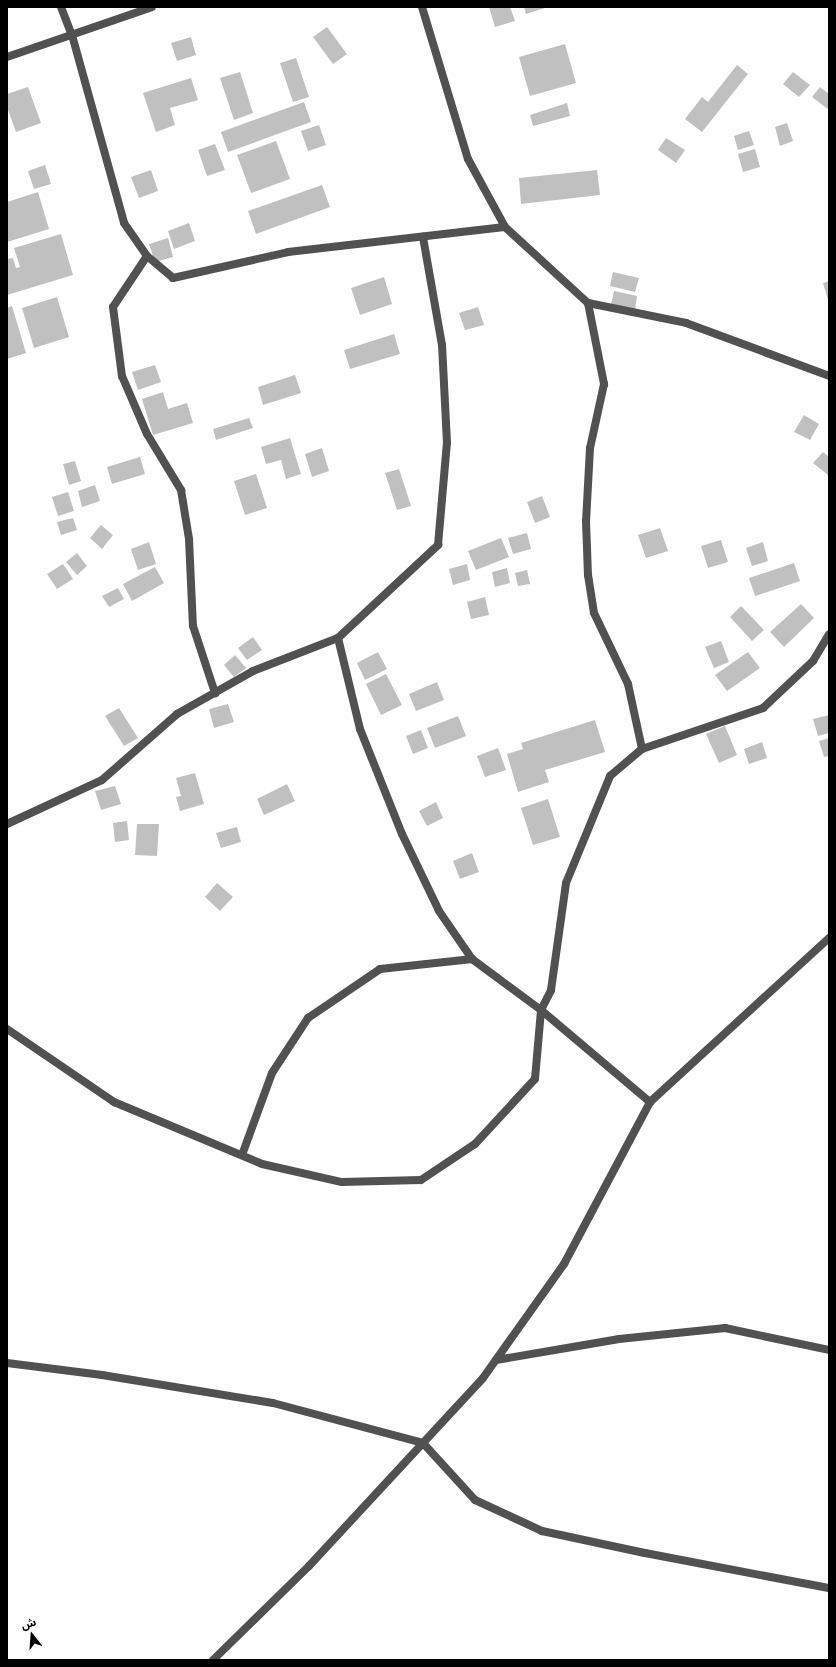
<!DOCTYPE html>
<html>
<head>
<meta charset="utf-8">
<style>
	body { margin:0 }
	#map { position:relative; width:836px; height:1667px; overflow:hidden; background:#fff; font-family:"Public Sans","Noto Sans Arabic",sans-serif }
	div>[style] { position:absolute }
	.building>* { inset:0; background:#c0c0c0 }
	.minor>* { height:8px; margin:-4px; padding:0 4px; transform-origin:4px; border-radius:4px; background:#515151 }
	span { translate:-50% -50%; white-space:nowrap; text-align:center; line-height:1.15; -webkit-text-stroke:4px #fff; paint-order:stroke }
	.frame { position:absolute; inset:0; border:8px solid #000; pointer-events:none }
	.north { position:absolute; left:12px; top:1615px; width:40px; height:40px; -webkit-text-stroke:3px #fff; paint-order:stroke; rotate:343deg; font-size:11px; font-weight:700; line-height:16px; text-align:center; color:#000 }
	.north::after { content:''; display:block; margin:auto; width:14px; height:18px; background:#000; clip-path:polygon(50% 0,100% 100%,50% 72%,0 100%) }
</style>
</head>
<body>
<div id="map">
	<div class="building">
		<i style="clip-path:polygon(489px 7px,510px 7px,515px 21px,495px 27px)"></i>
		<i style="clip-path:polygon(524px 7px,548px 7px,526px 14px)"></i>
		<i style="clip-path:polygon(327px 27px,347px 54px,333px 64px,313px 37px)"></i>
		<i style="clip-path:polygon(191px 37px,196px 55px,177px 61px,171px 43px)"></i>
		<i style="clip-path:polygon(565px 44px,576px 83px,530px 96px,519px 57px)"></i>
		<i style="clip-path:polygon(296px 58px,309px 97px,293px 102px,280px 63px)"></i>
		<i style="clip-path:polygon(737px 65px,748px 74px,702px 132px,685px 119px,702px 97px,708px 102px)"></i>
		<i style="clip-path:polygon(240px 72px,253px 113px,234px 120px,220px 78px)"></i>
		<i style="clip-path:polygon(793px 72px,810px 85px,799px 97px,783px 84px)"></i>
		<i style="clip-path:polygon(191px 78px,198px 100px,170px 108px,175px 125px,156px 132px,143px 93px)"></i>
		<i style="clip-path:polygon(28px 87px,41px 123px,16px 132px,7px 107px,7px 94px)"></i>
		<i style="clip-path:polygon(820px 87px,829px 94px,829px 110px,812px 97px)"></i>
		<i style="clip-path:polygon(304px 102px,311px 122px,228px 152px,221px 132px)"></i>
		<i style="clip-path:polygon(567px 103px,570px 116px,533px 126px,530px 115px)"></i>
		<i style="clip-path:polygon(787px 123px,793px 141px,780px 146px,775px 127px)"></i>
		<i style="clip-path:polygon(319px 125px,326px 145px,308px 151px,301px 131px)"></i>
		<i style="clip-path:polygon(749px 131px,754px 145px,738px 150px,734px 136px)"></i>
		<i style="clip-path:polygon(666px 138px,685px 150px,676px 163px,658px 150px)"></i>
		<i style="clip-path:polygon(276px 141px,290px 179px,251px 193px,237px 155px)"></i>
		<i style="clip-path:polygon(215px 144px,225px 170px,207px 176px,198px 150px)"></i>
		<i style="clip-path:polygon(755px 149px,760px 167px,743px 172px,738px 154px)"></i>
		<i style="clip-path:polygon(45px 165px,51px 184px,34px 189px,28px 171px)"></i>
		<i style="clip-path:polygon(151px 170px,158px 191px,139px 198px,131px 177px)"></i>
		<i style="clip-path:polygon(597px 170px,600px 195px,521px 204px,519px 178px)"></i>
		<i style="clip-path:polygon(322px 185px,330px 207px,256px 234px,248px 211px)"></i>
		<i style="clip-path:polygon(38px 192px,49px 229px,7px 242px,7px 202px)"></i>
		<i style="clip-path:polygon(189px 223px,195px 241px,174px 249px,168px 231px)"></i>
		<i style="clip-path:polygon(61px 234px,73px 275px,7px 295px,7px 259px,13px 258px,16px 268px,20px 267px,14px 248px)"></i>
		<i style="clip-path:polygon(168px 238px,173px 257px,155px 262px,149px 244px)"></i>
		<i style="clip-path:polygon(613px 272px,639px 278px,635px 292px,610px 286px)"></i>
		<i style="clip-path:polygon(384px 277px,392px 304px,360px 315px,351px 288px)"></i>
		<i style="clip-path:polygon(829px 281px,829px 303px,823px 283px)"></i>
		<i style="clip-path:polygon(614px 291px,637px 296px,635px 310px,611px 305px)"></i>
		<i style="clip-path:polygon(57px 297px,69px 337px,34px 348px,22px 308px)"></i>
		<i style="clip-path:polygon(12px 306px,26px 353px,7px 359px,7px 308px)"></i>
		<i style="clip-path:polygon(478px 307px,484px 325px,465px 330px,459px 313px)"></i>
		<i style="clip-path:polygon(394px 334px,400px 354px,350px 369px,344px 350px)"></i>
		<i style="clip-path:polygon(155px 365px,161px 382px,138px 390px,132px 372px)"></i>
		<i style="clip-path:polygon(295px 375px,301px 393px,263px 405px,258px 387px)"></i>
		<i style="clip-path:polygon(163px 392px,168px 409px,187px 403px,193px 423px,153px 435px,142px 399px)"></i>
		<i style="clip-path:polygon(804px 415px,819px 424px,810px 440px,794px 432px)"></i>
		<i style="clip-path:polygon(249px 418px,253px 428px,216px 440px,213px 429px)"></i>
		<i style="clip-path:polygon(290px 438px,301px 474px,286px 479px,281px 460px,266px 464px,261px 447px)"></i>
		<i style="clip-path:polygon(322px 448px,329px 471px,312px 477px,305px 454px)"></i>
		<i style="clip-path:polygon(823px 452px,829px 457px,828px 475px,813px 463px)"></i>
		<i style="clip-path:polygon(140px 457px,145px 474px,112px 484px,107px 467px)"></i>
		<i style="clip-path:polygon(75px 461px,81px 481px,69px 485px,63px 464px)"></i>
		<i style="clip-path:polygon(399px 469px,411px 506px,397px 510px,385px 473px)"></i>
		<i style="clip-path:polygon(256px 474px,267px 508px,245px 515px,234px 481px)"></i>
		<i style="clip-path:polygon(95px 485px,100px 501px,82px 507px,78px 491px)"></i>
		<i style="clip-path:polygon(68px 492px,74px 511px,58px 516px,52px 497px)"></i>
		<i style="clip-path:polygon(542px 496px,550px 517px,535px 523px,527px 502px)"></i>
		<i style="clip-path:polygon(73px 518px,77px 530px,61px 535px,57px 522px)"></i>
		<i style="clip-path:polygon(101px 525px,113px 535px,102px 549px,90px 538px)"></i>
		<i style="clip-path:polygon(660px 528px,668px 551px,646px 558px,638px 535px)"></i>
		<i style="clip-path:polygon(527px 533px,531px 549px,513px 554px,508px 538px)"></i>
		<i style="clip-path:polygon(501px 538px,509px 557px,476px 570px,468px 551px)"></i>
		<i style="clip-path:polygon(721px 540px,728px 562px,708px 568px,701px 546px)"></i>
		<i style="clip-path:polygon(149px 542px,156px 564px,138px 570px,131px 549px)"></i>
		<i style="clip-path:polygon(763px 542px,768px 561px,752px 566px,746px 548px)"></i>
		<i style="clip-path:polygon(77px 553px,87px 566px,77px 575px,66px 562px)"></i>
		<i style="clip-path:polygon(794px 563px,800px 581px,755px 596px,749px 578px)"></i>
		<i style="clip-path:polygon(63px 564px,73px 579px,57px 589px,47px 574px)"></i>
		<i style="clip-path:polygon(467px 564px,470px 580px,453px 585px,449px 569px)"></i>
		<i style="clip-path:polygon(155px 567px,164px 583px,132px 601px,123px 584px)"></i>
		<i style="clip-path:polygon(507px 568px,510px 583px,495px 587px,492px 572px)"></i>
		<i style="clip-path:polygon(527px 570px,530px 584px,518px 586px,515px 573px)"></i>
		<i style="clip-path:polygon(118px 588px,124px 599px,109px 607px,102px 596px)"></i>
		<i style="clip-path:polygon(485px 597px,489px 615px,471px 619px,467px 602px)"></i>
		<i style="clip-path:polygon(801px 604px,814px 618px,784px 647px,770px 632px)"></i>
		<i style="clip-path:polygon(741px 606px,764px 630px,752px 641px,730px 617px)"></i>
		<i style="clip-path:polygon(253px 637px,262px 650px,247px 660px,238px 648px)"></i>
		<i style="clip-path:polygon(721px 641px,729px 662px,714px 668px,705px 647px)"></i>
		<i style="clip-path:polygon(378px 652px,387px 669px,365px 680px,357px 663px)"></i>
		<i style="clip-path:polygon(748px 652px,760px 668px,727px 691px,715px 675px)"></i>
		<i style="clip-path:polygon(235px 655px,246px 668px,234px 677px,224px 665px)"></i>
		<i style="clip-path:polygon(386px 674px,402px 705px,381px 715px,366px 684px)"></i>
		<i style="clip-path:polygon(437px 682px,444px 700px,416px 711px,409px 694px)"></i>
		<i style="clip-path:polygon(228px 704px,234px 722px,214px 728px,209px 709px)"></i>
		<i style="clip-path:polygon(119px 708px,138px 738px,124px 746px,105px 716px)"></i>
		<i style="clip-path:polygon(829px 715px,829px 733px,818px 736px,813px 719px)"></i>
		<i style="clip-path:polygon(458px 716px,466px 736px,435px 748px,427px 728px)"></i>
		<i style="clip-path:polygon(595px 720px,605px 752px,545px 770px,549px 782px,518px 792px,507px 754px,523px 749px,521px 743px)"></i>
		<i style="clip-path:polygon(725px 726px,737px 755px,719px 763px,706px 734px)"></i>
		<i style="clip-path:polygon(421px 730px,428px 748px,413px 754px,406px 736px)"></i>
		<i style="clip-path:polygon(829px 738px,829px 756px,824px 757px,819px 741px)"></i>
		<i style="clip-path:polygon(762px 742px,767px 758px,749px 764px,744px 749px)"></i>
		<i style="clip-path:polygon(498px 748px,506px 770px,485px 777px,477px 756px)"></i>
		<i style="clip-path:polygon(195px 773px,204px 804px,180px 811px,176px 797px,181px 796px,176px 778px)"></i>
		<i style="clip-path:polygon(287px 784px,295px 801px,264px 815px,257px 799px)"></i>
		<i style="clip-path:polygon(115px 786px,121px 804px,101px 810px,95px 791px)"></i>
		<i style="clip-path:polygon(548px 799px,560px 837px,533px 845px,521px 808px)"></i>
		<i style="clip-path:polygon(436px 802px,443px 818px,427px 826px,419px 811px)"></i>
		<i style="clip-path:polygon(127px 821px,129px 840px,115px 842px,113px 823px)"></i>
		<i style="clip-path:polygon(137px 824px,159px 824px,157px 856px,135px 855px)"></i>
		<i style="clip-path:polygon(237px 827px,241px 842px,221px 848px,216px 833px)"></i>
		<i style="clip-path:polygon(472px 853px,479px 872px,460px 879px,453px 861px)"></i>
		<i style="clip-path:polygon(217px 883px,233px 897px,220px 911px,205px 897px)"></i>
	</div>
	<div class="minor">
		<i style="left:61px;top:7px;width:30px;rotate:69deg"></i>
		<i style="left:72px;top:35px;width:195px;rotate:74.5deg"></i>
		<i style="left:124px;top:223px;width:40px;rotate:55.1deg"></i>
		<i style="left:147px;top:256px;width:34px;rotate:40deg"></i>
		<i style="left:173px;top:278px;width:118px;rotate:-12.7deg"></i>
		<i style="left:288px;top:252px;width:218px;rotate:-6.6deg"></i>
		<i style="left:422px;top:7px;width:159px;rotate:73.2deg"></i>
		<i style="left:468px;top:159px;width:77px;rotate:61.4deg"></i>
		<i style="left:505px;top:227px;width:113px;rotate:42.5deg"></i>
		<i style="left:588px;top:303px;width:100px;rotate:11.5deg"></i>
		<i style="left:686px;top:323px;width:153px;rotate:20.3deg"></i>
		<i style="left:7px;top:57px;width:153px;rotate:-19deg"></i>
		<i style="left:147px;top:256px;width:61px;rotate:123.7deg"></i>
		<i style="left:113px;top:307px;width:70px;rotate:82.6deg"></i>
		<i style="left:122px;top:376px;width:63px;rotate:66.7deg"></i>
		<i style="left:147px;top:434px;width:66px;rotate:58.7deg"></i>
		<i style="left:181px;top:490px;width:50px;rotate:80.7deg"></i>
		<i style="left:189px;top:539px;width:87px;rotate:87.4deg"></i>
		<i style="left:193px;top:626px;width:71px;rotate:71.8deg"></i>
		<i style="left:588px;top:303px;width:83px;rotate:78.8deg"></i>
		<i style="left:604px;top:384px;width:66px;rotate:102.3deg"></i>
		<i style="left:590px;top:448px;width:73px;rotate:93.1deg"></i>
		<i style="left:586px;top:521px;width:54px;rotate:87.9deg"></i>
		<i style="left:588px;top:575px;width:38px;rotate:81deg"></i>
		<i style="left:594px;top:613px;width:79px;rotate:64.4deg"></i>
		<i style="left:628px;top:684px;width:66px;rotate:77.8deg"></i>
		<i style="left:338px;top:638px;width:94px;rotate:76.4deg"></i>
		<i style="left:360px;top:729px;width:113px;rotate:68.2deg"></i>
		<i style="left:402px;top:834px;width:85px;rotate:64.3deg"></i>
		<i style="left:439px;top:911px;width:58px;rotate:55.5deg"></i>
		<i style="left:7px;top:824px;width:105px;rotate:-24.9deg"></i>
		<i style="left:102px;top:780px;width:100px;rotate:-41.3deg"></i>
		<i style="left:177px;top:714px;width:87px;rotate:-29.5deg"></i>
		<i style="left:253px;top:671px;width:91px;rotate:-21.2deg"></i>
		<i style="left:338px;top:638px;width:137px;rotate:-42.9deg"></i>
		<i style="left:438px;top:545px;width:102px;rotate:-85deg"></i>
		<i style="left:447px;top:443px;width:98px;rotate:-92.9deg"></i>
		<i style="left:442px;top:345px;width:110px;rotate:-100deg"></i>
		<i style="left:7px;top:1029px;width:130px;rotate:34.3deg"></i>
		<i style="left:114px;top:1102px;width:160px;rotate:22.7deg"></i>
		<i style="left:262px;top:1164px;width:82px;rotate:12.7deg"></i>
		<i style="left:342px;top:1182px;width:79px;rotate:-1.5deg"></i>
		<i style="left:421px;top:1180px;width:65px;rotate:-33.7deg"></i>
		<i style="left:475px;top:1144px;width:88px;rotate:-47.3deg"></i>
		<i style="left:535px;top:1079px;width:69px;rotate:-85deg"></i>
		<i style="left:541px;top:1010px;width:22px;rotate:-63deg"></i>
		<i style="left:551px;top:990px;width:108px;rotate:-82deg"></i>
		<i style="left:566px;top:883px;width:116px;rotate:-67.6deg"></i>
		<i style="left:610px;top:776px;width:42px;rotate:-40.2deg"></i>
		<i style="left:642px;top:749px;width:128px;rotate:-18.7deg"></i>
		<i style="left:763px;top:708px;width:69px;rotate:-43.2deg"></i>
		<i style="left:813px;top:661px;width:31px;rotate:-59deg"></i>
		<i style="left:242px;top:1155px;width:87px;rotate:-69.9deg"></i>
		<i style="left:272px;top:1073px;width:66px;rotate:-56.8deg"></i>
		<i style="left:308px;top:1018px;width:87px;rotate:-34.2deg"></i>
		<i style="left:380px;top:969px;width:93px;rotate:-6.2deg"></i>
		<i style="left:472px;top:959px;width:86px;rotate:36.5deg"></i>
		<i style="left:541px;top:1010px;width:143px;rotate:40.2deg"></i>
		<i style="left:496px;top:1360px;width:125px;rotate:-9.7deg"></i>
		<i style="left:619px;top:1339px;width:107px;rotate:-5.9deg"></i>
		<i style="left:725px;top:1328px;width:106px;rotate:11.9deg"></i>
		<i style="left:7px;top:1363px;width:96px;rotate:7.2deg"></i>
		<i style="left:102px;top:1375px;width:173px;rotate:9.3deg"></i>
		<i style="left:273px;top:1403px;width:155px;rotate:14.9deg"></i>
		<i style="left:423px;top:1443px;width:77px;rotate:47.6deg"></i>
		<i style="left:475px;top:1500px;width:74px;rotate:24.8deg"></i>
		<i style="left:542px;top:1531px;width:105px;rotate:12.1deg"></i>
		<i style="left:645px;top:1553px;width:187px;rotate:10.8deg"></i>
		<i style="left:213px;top:1660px;width:134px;rotate:-44.4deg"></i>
		<i style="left:309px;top:1566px;width:256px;rotate:-47.2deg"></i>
		<i style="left:483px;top:1378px;width:140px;rotate:-54.6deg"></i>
		<i style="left:564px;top:1264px;width:183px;rotate:-62deg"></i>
		<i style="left:650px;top:1102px;width:243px;rotate:-42.5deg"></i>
	</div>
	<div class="frame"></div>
	<div class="north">ش</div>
</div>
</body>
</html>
